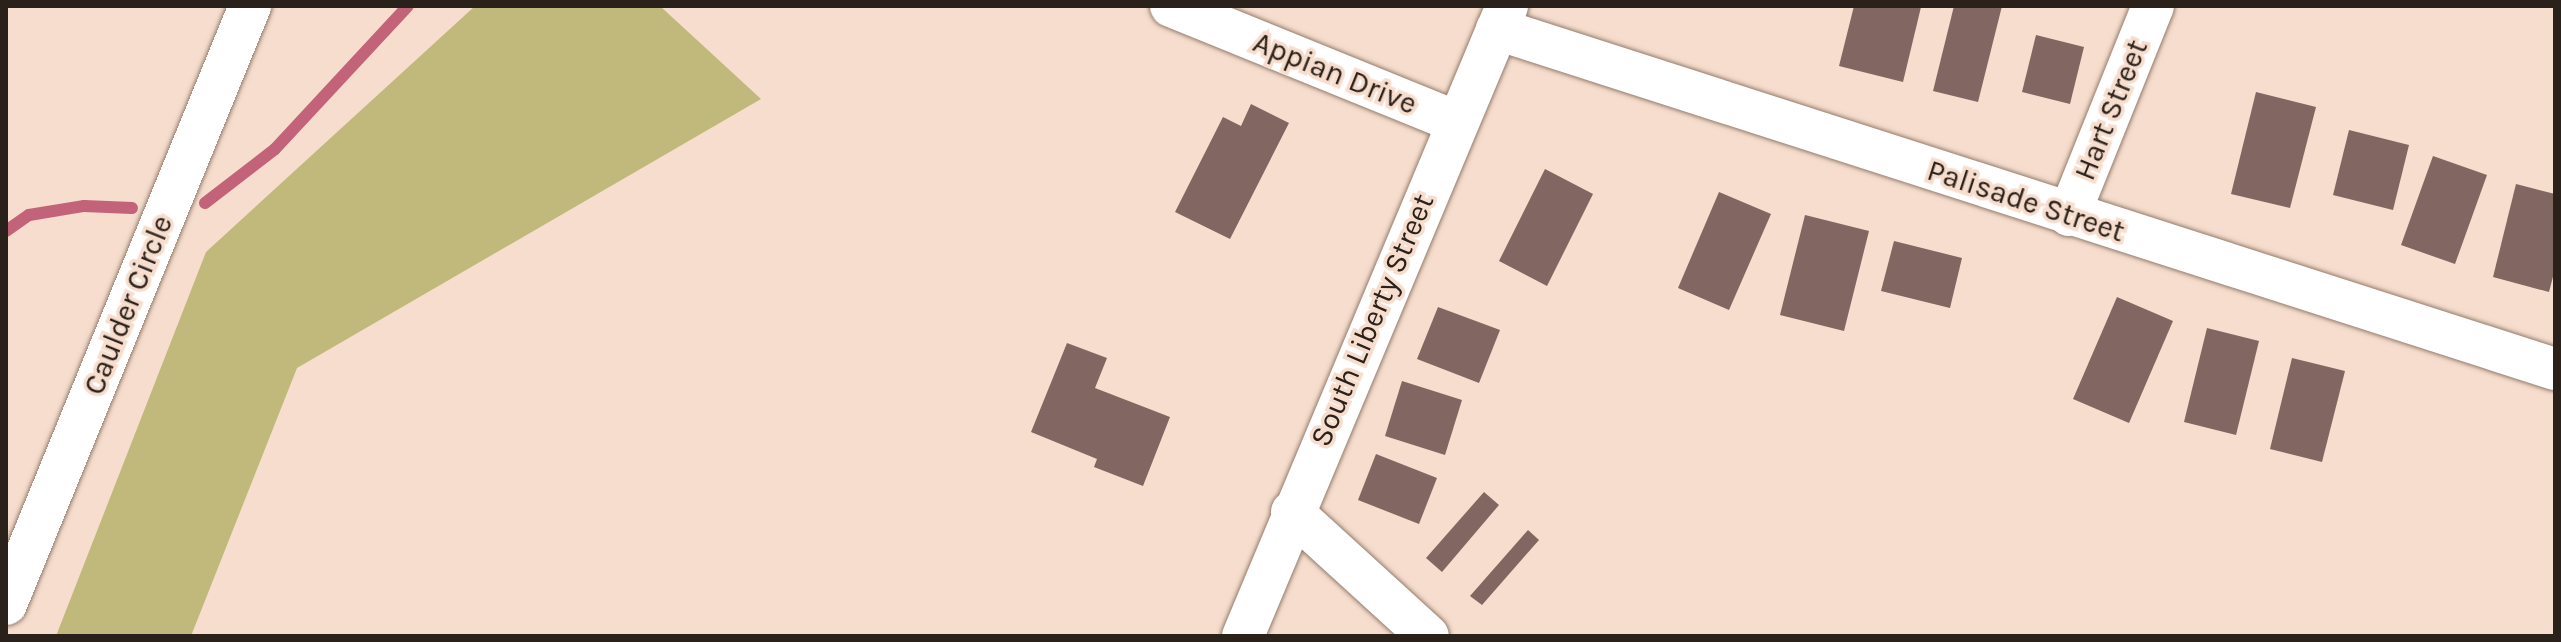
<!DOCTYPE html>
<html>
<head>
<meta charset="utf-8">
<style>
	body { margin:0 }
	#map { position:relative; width:2561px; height:642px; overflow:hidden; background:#f6ddcd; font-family:Karla,sans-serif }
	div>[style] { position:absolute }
	.green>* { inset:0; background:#c1b97b }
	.stream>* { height:12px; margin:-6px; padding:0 6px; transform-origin:6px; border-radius:6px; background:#c26379 }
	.building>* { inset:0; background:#816661 }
	.roads { filter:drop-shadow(0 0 2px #937c6e) drop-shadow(0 0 2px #937c6e) }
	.street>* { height:42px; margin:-21px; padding:0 21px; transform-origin:21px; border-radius:21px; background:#fff }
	span { translate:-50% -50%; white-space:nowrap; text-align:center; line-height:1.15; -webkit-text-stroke:7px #f6ddcd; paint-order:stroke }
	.street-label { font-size:30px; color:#2a211b }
	.frame { position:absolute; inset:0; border:8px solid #2a211b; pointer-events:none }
</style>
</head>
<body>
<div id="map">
	<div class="green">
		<i style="clip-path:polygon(475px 6px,660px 6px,761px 99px,297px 368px,191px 636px,56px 636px,206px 252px)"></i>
	</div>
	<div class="stream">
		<i style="left:205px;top:203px;width:88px;rotate:-37.6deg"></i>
		<i style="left:275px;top:149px;width:195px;rotate:-47.1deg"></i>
		<i style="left:6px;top:231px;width:28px;rotate:-35deg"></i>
		<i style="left:29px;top:215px;width:56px;rotate:-9.3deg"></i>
		<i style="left:84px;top:206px;width:48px;rotate:2.4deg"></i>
	</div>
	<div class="building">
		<i style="clip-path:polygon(1854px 6px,1921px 7px,1903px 82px,1839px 66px)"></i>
		<i style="clip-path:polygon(1954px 6px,2002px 6px,1978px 102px,1933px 91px)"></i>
		<i style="clip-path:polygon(2036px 35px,2084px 47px,2070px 104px,2022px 92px)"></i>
		<i style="clip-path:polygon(2256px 92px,2316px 107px,2290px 208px,2231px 194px)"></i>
		<i style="clip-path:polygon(1251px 104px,1289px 123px,1230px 239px,1175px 212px,1223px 117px,1241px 126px)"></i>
		<i style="clip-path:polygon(2349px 130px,2409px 145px,2393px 210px,2333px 195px)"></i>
		<i style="clip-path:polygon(2433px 156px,2487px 175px,2455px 264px,2401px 245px)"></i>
		<i style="clip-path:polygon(1545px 169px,1593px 194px,1547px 286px,1499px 261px)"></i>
		<i style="clip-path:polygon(2516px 184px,2555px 194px,2555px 269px,2549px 292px,2493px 277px)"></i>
		<i style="clip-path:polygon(1719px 192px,1771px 214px,1729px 310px,1678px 288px)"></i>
		<i style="clip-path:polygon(1805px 215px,1869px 231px,1844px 331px,1780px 315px)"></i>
		<i style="clip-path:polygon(1894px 241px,1962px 258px,1950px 308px,1881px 291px)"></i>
		<i style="clip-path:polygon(2117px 297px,2173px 321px,2129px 423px,2073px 399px)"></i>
		<i style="clip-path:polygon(1438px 307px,1500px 330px,1479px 383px,1417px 359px)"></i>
		<i style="clip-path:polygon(2207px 328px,2259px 341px,2236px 435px,2184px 422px)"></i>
		<i style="clip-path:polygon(1067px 343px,1107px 358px,1095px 388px,1170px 417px,1143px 486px,1094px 467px,1097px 459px,1031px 432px)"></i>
		<i style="clip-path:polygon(2292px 358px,2345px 371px,2322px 462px,2270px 449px)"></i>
		<i style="clip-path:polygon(1402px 381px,1462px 400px,1445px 455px,1385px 436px)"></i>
		<i style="clip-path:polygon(1376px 454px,1437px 478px,1419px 524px,1358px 500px)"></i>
		<i style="clip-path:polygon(1484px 492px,1499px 505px,1442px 572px,1426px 558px)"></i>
		<i style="clip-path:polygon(1528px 530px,1539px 540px,1482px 605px,1470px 596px)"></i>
	</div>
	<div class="roads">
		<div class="street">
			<i style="left:1171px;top:6px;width:305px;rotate:22.1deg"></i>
			<i style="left:1497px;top:29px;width:1111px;rotate:17.82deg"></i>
			<i style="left:2069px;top:215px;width:225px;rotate:-68.1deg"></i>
			<i style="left:1292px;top:512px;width:184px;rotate:42.4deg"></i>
			<i style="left:6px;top:604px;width:646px;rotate:-67.8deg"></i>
			<i style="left:1243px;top:636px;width:683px;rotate:-67.26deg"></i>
		</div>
	</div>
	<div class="street-label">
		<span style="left:1335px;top:73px;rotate:22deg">Appian Drive</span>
		<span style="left:2111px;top:110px;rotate:-68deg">Hart Street</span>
		<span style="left:2026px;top:201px;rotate:18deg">Palisade Street</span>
		<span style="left:128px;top:305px;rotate:-68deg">Caulder Circle</span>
		<span style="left:1372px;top:320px;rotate:-67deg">South Liberty Street</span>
	</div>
	<div class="frame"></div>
</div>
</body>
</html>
